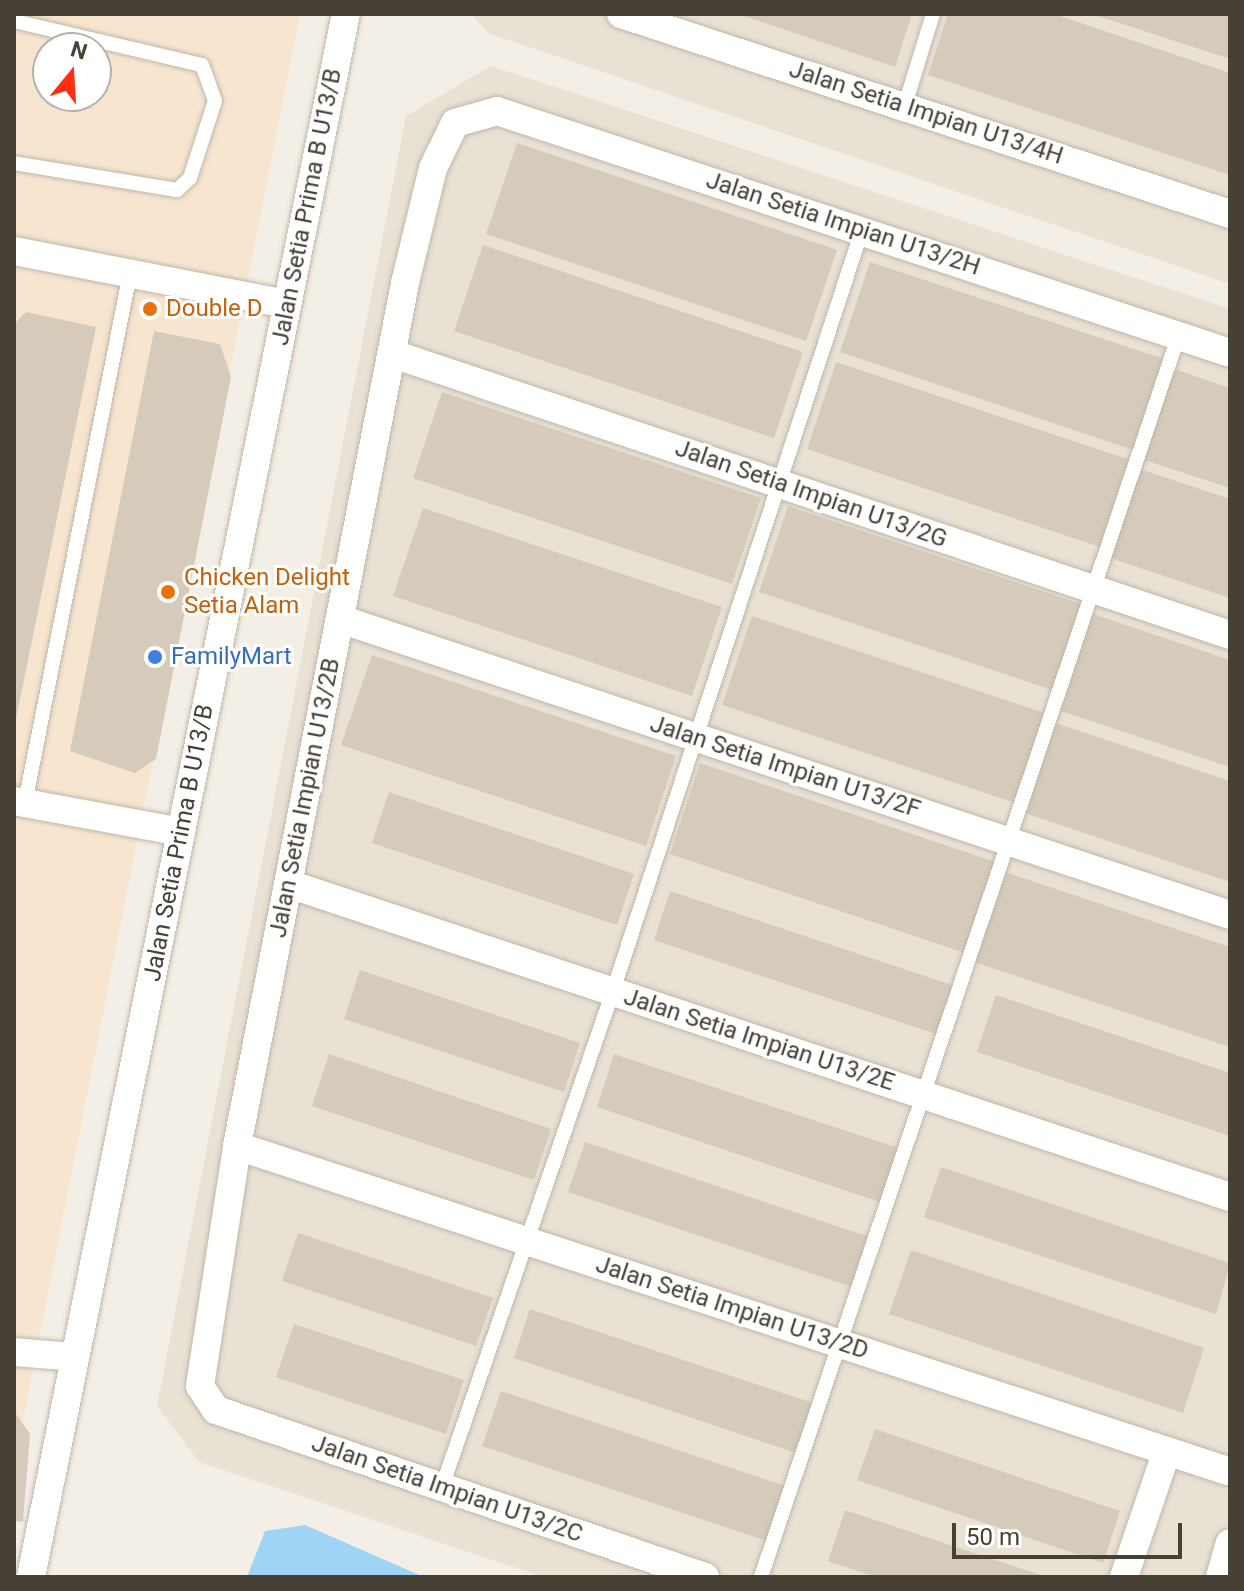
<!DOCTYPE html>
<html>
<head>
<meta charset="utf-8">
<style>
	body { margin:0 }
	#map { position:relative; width:1244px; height:1591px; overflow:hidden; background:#f4efe6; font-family:Roboto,sans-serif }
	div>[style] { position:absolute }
	.residential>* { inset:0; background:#e8e1d4 }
	.commercial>* { inset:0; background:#f7e5d0 }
	.water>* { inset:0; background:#9fd4f4 }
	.building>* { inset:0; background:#d6cbbb }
	.roads { filter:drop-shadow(0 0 2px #c0b7a8) drop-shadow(0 0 2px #c0b7a8) }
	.lane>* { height:14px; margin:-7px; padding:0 7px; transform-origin:7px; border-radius:7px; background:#fff }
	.street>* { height:28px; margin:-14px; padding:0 14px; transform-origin:14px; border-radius:14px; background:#fff }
	.dots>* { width:22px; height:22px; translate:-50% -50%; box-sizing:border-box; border:4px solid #fff; border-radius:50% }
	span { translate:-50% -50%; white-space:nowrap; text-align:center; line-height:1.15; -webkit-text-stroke:6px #fff; paint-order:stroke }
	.street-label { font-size:24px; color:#474035 }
	.food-label { font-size:24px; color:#c56008 }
	.left { translate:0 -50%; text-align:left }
	.shop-label { font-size:24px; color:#366cbe }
	.frame { position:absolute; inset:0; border:16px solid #474035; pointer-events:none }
	.north { position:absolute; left:32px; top:32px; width:80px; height:80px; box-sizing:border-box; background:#fff; border:2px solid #b5b3ae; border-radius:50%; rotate:18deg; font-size:22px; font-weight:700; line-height:32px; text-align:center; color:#474035 }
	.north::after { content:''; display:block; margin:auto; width:28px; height:36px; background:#ff2e12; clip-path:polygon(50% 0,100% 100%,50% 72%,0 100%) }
	.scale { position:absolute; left:952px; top:1523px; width:230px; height:36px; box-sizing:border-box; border:4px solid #474035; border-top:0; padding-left:10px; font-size:24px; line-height:28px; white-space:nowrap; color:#474035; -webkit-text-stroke:6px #fff; paint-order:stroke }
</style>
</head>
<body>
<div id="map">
	<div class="residential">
		<i style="clip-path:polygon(471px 14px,1230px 14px,1230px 284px,490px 34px)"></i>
		<i style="clip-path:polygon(491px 66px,1230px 309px,1230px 1577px,544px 1577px,199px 1462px,157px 1406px,406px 116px)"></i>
	</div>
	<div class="commercial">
		<i style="clip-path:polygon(evenodd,14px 14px,300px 14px,14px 1465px,14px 14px,48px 48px,96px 48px,96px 96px,48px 96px,48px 48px)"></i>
	</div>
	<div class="water">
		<i style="clip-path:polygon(305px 1525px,424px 1577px,247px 1577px,265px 1531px)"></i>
	</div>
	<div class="building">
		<i style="clip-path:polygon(738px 14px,912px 14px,895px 67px)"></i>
		<i style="clip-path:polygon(948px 14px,1054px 14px,1230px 73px,1230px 175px,928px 75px)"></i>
		<i style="clip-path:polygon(1095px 14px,1230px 14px,1230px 59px,1095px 15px)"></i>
		<i style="clip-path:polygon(517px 143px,837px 250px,806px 341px,486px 234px)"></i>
		<i style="clip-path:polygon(483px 245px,803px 352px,774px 438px,454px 331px)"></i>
		<i style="clip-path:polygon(870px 262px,1164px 359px,1133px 450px,840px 352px)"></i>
		<i style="clip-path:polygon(26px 312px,96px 327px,15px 724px,14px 324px)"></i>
		<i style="clip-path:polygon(154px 331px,220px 344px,231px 377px,156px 759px,135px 773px,70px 751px)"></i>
		<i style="clip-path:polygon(836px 362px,1130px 460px,1100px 547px,807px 449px)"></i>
		<i style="clip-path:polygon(1174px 369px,1230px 388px,1230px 488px,1144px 460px)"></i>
		<i style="clip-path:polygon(442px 392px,761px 498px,732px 584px,413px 478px)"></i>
		<i style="clip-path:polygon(1140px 469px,1230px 499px,1230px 598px,1110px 558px)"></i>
		<i style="clip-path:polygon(788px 506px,1087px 606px,1058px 692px,759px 592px)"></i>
		<i style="clip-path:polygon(423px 508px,722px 607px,692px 696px,393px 596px)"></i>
		<i style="clip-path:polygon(1093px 614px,1230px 660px,1230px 767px,1061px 711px)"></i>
		<i style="clip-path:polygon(752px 616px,1048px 714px,1018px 804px,722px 705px)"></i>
		<i style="clip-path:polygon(372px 655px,676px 756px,646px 846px,341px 745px)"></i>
		<i style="clip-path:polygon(1055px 723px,1230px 781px,1230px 882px,1025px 813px)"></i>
		<i style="clip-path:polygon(700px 763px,999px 863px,968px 954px,670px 854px)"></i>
		<i style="clip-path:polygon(389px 792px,634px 874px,617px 925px,372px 843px)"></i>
		<i style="clip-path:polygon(1005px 872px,1230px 947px,1230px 1047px,974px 962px)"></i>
		<i style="clip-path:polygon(670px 891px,958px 987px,942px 1036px,654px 940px)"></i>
		<i style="clip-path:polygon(360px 970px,580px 1043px,564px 1092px,344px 1019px)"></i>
		<i style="clip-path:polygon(996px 995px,1230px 1073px,1230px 1136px,977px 1052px)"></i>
		<i style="clip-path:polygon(329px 1054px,551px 1129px,534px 1180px,312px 1106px)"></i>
		<i style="clip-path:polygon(614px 1054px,901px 1149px,883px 1203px,597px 1107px)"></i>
		<i style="clip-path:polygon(585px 1142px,872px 1238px,855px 1288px,568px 1192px)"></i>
		<i style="clip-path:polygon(941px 1167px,1230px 1263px,1216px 1314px,924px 1217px)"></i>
		<i style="clip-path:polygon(298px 1233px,493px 1298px,476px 1346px,282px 1281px)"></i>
		<i style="clip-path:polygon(911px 1250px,1204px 1348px,1183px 1413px,889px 1314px)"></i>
		<i style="clip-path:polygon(530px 1309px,816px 1404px,799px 1454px,514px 1358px)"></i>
		<i style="clip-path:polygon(294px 1324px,464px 1380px,446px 1434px,276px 1377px)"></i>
		<i style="clip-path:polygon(501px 1391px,788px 1487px,770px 1542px,482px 1446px)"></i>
		<i style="clip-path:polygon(14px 1411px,30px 1434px,23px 1522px,14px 1521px)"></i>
		<i style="clip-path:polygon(875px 1429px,1120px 1511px,1103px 1563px,857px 1480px)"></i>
		<i style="clip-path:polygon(845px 1510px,1044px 1576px,1044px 1577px,876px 1577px,828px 1561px)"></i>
	</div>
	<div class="roads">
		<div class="lane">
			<i style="left:14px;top:21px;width:193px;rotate:13.2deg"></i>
			<i style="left:202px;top:65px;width:38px;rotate:70deg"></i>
			<i style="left:215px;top:101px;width:81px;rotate:108deg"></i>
			<i style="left:190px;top:178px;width:18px;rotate:137deg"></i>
			<i style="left:177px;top:190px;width:165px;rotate:-170.6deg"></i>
			<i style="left:905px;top:105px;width:95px;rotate:-72.9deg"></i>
			<i style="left:25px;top:803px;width:540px;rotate:-78.79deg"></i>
			<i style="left:442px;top:1487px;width:525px;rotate:-70.98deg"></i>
			<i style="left:613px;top:991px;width:801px;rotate:-71.88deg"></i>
			<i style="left:761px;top:1577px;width:1308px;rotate:-71.41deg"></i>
		</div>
		<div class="street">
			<i style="left:621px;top:14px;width:641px;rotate:18.18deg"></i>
			<i style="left:14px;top:251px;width:278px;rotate:11deg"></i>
			<i style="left:393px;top:354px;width:883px;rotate:18.56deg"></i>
			<i style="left:340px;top:619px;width:938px;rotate:18.4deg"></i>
			<i style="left:14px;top:801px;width:170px;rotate:10.5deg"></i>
			<i style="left:289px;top:884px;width:992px;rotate:18.4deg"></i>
			<i style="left:237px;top:1146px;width:1043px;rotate:18.16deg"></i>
			<i style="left:14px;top:1352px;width:61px;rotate:4.7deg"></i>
			<i style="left:31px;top:1577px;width:1594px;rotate:-78.61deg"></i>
			<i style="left:705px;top:1577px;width:517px;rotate:-161.14deg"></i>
			<i style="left:216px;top:1410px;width:29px;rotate:-124deg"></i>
			<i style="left:200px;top:1386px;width:243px;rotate:-81.2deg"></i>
			<i style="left:237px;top:1146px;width:879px;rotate:-78.98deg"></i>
			<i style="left:405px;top:283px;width:118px;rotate:-76.3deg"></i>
			<i style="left:433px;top:168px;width:50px;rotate:-63.9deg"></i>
			<i style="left:455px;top:123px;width:44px;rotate:-15.9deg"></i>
			<i style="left:497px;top:111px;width:772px;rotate:18.27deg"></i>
			<i style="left:1124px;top:1577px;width:133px;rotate:-71.2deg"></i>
			<i style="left:1220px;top:1577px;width:35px;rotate:-74deg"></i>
		</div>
	</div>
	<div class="dots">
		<i style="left:150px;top:309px;background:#e8710a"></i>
		<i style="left:168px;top:592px;background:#e8710a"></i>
		<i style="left:155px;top:657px;background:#3f7fe0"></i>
	</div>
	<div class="street-label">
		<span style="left:926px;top:113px;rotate:18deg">Jalan Setia Impian U13/4H</span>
		<span style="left:307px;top:207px;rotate:-79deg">Jalan Setia Prima B U13/B</span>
		<span style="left:843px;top:224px;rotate:18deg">Jalan Setia Impian U13/2H</span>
		<span style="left:811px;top:494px;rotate:19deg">Jalan Setia Impian U13/2G</span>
		<span style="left:785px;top:767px;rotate:18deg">Jalan Setia Impian U13/2F</span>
		<span style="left:305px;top:798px;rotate:-79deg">Jalan Setia Impian U13/2B</span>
		<span style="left:179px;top:843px;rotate:-79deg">Jalan Setia Prima B U13/B</span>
		<span style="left:759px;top:1040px;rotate:18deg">Jalan Setia Impian U13/2E</span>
		<span style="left:732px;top:1308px;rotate:18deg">Jalan Setia Impian U13/2D</span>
		<span style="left:447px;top:1489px;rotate:19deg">Jalan Setia Impian U13/2C</span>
	</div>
	<div class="food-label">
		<span class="left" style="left:166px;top:309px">Double D</span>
		<span class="left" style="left:184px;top:592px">Chicken Delight<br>Setia Alam</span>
	</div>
	<div class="shop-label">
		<span class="left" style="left:171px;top:657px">FamilyMart</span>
	</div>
	<div class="frame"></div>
	<div class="north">N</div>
	<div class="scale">50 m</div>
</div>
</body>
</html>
